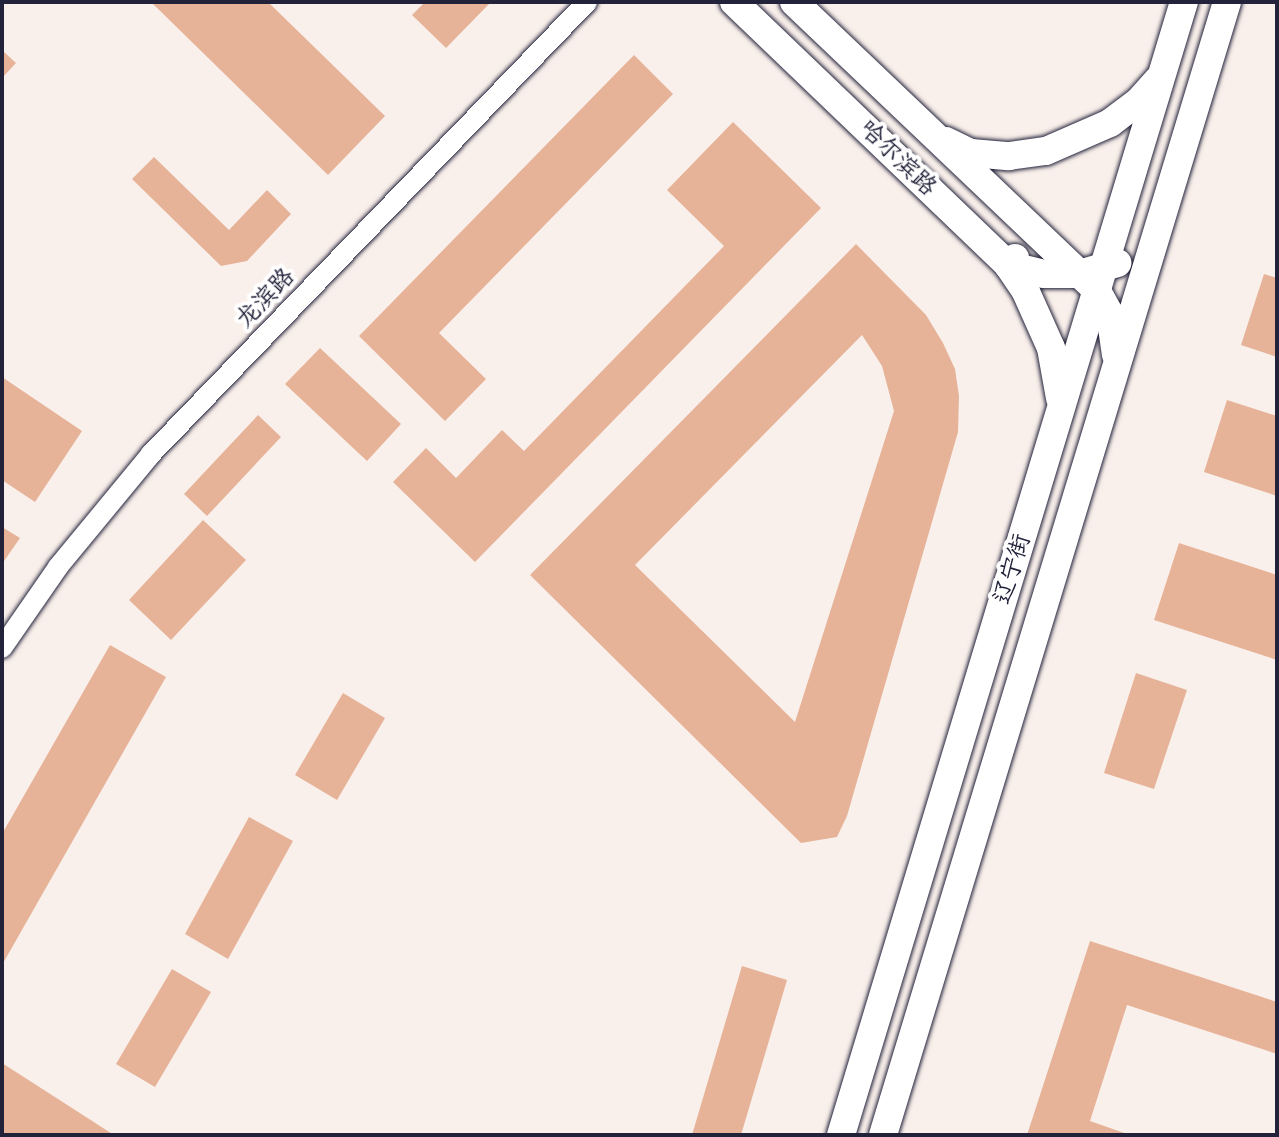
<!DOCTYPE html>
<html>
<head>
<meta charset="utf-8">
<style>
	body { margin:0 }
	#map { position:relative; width:1279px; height:1137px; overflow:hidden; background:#faf0eb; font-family:Pangolin,"LXGW WenKai TC",sans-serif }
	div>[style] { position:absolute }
	.building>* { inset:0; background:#e6b399 }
	.roads { filter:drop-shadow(0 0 2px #22223b) drop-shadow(0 0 2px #22223b) }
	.street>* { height:20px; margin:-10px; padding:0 10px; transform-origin:10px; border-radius:10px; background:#fff }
	.secondary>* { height:28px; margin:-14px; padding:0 14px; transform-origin:14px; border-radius:14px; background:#fff }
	span { translate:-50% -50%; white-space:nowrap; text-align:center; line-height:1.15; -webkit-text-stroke:8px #fff; paint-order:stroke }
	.street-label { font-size:24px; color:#22223b }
	.frame { position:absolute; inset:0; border:4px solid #22223b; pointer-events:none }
</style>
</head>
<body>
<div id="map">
	<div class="building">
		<i style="clip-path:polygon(151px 2px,268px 2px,385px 116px,328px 175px)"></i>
		<i style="clip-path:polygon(425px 2px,491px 2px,446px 48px,412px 15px)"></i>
		<i style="clip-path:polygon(2px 50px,16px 63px,2px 78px)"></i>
		<i style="clip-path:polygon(634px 55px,673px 94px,439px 333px,486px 379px,445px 421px,359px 336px)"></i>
		<i style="clip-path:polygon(733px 122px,821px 208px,475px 562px,393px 482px,426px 448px,456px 478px,502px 430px,524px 451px,724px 246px,667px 190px)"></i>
		<i style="clip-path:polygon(154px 157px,229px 230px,267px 190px,291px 214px,247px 261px,221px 266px,132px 179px)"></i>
		<i style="clip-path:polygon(evenodd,856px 244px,926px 315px,943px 343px,955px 369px,959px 396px,958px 432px,847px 816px,837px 837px,801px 843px,530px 575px,856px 244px,862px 335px,882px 366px,894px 411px,795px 722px,635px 565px,862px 335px)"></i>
		<i style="clip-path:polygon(1264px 274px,1277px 278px,1277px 357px,1241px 345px)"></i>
		<i style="clip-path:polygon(320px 348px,401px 424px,367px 461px,285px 384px)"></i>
		<i style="clip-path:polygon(2px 377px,82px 431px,35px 502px,2px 480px)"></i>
		<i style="clip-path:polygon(1227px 400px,1277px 416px,1277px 496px,1204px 472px)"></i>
		<i style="clip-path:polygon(258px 415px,281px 437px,207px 516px,184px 494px)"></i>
		<i style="clip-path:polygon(203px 520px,246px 560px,171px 640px,129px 600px)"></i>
		<i style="clip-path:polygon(2px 527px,20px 538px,2px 564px)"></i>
		<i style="clip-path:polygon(1179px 543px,1277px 575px,1277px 660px,1154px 620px)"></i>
		<i style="clip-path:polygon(110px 645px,166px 677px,2px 965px,2px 834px)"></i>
		<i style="clip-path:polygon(1136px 673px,1187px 690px,1154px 789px,1104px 773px)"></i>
		<i style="clip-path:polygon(343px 693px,385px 718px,337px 800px,295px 775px)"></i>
		<i style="clip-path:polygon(249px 817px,293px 841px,228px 959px,185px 934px)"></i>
		<i style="clip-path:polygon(1090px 941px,1277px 1002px,1277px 1054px,1127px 1005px,1090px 1121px,1130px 1135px,1027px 1135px)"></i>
		<i style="clip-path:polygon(742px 966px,787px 980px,741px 1135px,692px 1135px)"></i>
		<i style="clip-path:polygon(172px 969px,211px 992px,155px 1087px,116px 1064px)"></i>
		<i style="clip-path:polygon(2px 1063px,114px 1135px,2px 1135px)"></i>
	</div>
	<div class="roads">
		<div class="street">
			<i style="left:2px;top:648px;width:98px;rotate:-55.3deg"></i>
			<i style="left:58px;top:567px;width:146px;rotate:-50.5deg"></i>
			<i style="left:151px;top:454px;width:628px;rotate:-46.03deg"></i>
		</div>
		<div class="secondary">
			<i style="left:734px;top:2px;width:380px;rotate:43.8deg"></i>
			<i style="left:1008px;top:265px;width:37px;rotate:14deg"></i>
			<i style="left:1044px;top:274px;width:35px"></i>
			<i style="left:1079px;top:274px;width:40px;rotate:-16deg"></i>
			<i style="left:794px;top:2px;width:419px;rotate:43.6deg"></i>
			<i style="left:1097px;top:291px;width:26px;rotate:61deg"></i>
			<i style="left:1110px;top:314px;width:41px;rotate:81.7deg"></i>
			<i style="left:946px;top:141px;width:28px;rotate:26deg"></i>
			<i style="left:971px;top:153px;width:38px;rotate:5deg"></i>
			<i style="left:1009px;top:156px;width:37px;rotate:-8deg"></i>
			<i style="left:1046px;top:151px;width:70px;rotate:-23.6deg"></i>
			<i style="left:1110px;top:123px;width:35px;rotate:-37deg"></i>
			<i style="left:1138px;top:102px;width:30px;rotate:-48deg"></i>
			<i style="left:1015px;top:258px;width:10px;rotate:135deg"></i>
			<i style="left:1008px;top:265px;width:32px;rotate:56deg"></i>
			<i style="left:1026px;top:292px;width:61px;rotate:65.9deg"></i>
			<i style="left:1051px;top:348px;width:51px;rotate:79.8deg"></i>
			<i style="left:841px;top:1135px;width:1184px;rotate:-73.16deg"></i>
			<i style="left:883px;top:1135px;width:1184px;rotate:-73.11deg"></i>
		</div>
	</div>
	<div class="street-label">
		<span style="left:898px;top:158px;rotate:44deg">哈尔滨路</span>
		<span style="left:265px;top:298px;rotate:-46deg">龙滨路</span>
		<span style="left:1012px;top:569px;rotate:-73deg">辽宁街</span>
	</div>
	<div class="frame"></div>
</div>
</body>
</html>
